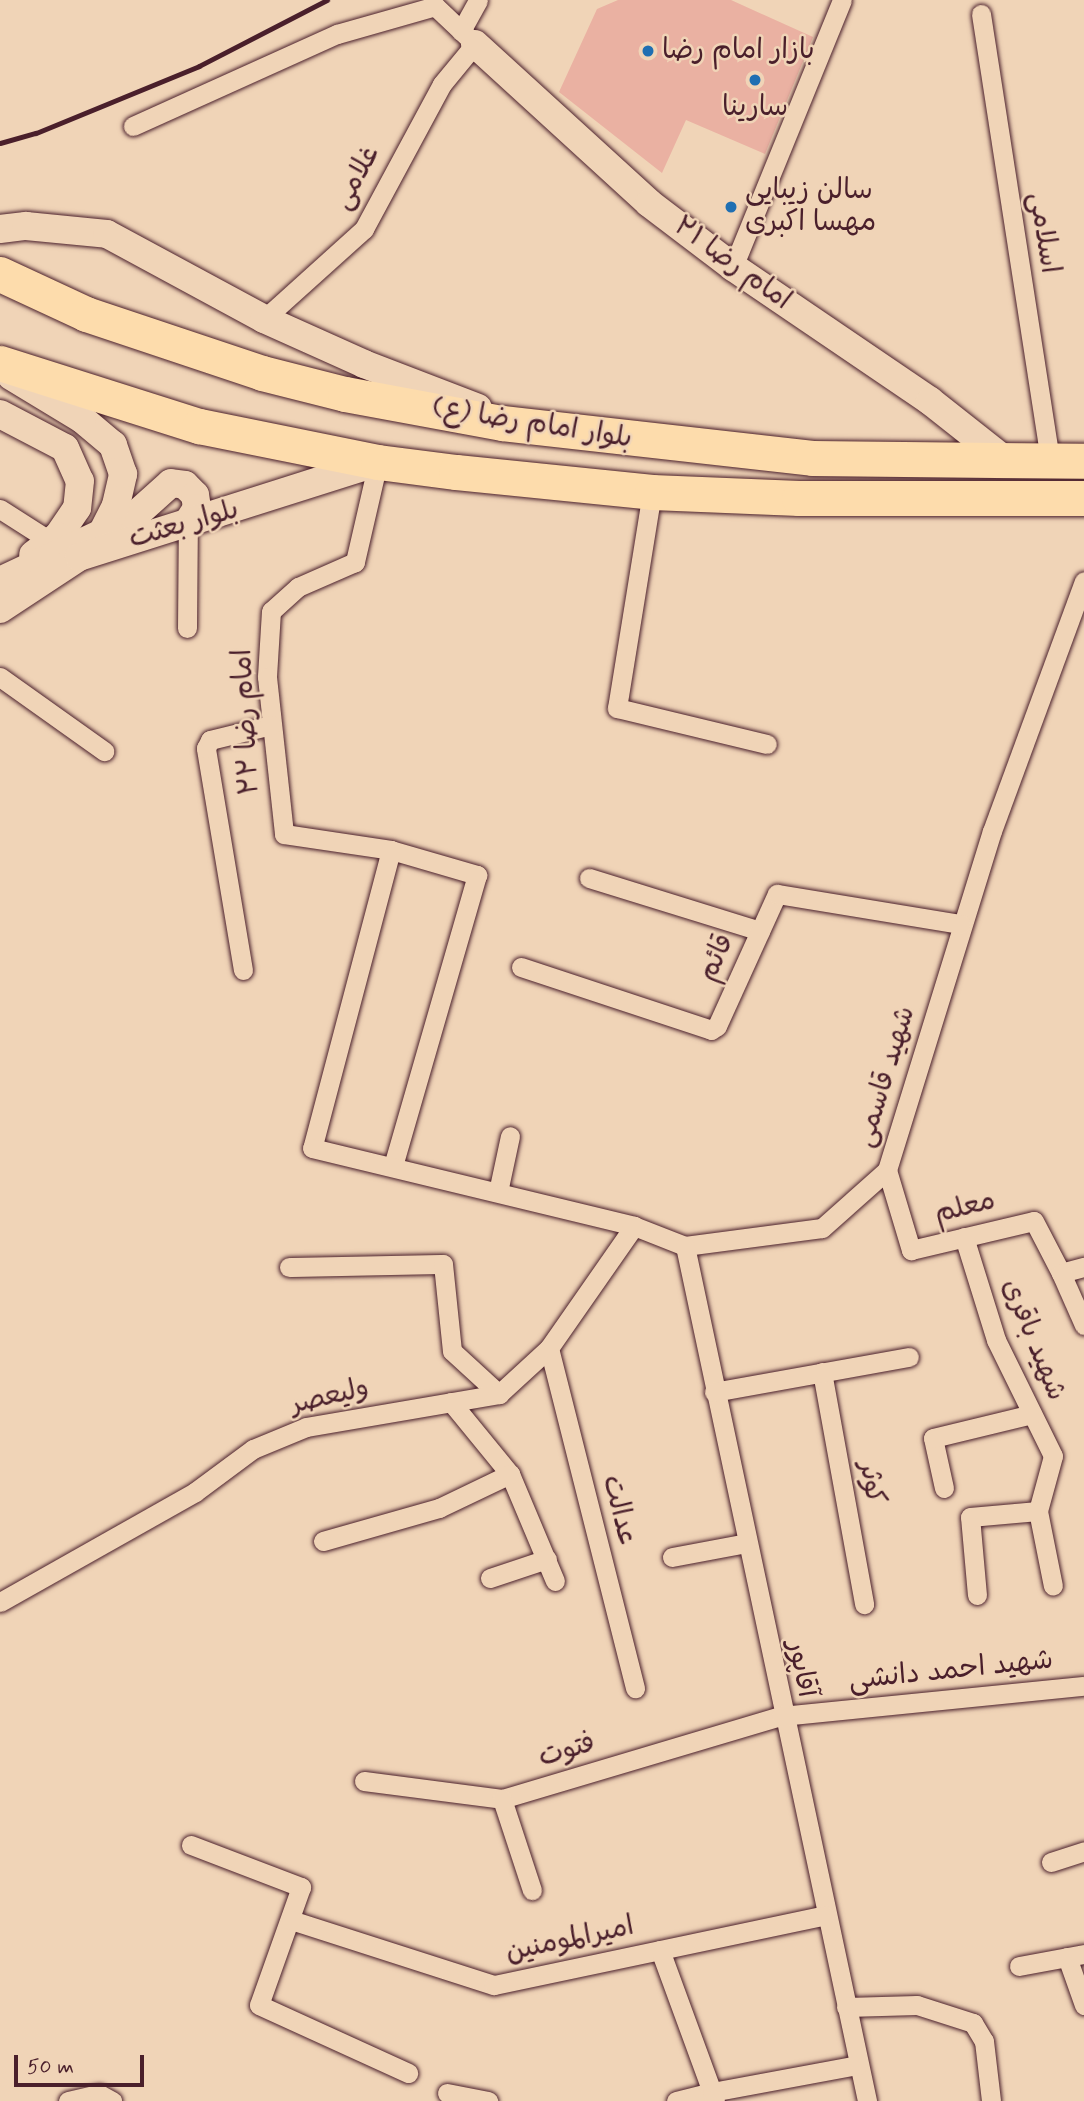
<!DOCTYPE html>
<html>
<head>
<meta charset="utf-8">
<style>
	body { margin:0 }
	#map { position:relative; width:1084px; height:2101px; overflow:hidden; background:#f0d4b7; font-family:Mynerve,"Playpen Sans Arabic",sans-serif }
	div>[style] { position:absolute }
	.building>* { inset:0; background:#eab1a2 }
	.roads { filter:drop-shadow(0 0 2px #4a1f2b) drop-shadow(0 0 2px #4a1f2b) }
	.street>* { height:19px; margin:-9.5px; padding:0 9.5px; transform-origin:9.5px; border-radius:9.5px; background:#f0d4b7 }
	.secondary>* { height:28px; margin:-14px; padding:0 14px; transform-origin:14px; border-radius:14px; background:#f0d4b7 }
	.highway>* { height:35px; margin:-17.5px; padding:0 17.5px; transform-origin:17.5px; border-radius:17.5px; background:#fddcac }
	.rail>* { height:5px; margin:-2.5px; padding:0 2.5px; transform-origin:2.5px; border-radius:2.5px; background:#4a1f2b }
	.dots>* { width:19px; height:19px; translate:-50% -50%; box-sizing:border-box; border:4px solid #f0d4b7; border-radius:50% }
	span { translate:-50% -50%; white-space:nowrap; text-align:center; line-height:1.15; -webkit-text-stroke:5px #f0d4b7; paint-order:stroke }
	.poi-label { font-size:28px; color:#4a1f2b }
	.left { translate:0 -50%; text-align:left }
	.street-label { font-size:28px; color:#4a1f2b }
	.scale { position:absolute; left:14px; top:2055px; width:130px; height:32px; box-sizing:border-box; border:4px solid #4a1f2b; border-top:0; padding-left:9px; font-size:21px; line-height:24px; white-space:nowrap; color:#4a1f2b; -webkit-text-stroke:5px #f0d4b7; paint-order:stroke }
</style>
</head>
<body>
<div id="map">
	<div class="building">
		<i style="clip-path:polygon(618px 0,731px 0,813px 37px,765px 154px,686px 120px,662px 173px,559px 92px,597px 9px)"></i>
	</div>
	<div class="roads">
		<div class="street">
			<i style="left:981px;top:14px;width:452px;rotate:81.2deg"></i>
			<i style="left:461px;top:31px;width:35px;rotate:-61deg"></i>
			<i style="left:133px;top:126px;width:224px;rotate:-24.3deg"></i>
			<i style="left:337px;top:34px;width:102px;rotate:-15.9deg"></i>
			<i style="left:435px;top:6px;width:55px;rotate:43.5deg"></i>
			<i style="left:475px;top:44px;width:52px;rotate:129.5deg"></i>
			<i style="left:442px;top:84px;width:165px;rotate:118.3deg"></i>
			<i style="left:364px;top:229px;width:135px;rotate:138deg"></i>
			<i style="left:733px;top:267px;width:288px;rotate:-67.8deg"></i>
			<i style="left:378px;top:462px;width:103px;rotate:103deg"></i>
			<i style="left:355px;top:562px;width:62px;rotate:156.3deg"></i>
			<i style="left:298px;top:587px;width:36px;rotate:138deg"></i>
			<i style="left:271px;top:611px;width:66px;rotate:93.5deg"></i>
			<i style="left:267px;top:677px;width:158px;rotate:83.8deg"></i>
			<i style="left:284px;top:834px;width:108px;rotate:8.5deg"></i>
			<i style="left:391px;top:850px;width:90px;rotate:16.2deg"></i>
			<i style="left:477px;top:875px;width:303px;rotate:106.1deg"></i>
			<i style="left:652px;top:492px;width:219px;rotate:99.2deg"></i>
			<i style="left:617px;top:708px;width:154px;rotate:13.5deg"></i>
			<i style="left:0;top:509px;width:59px;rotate:32.6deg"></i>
			<i style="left:187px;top:628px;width:106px;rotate:-89.5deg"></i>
			<i style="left:0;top:677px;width:128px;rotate:35.4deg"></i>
			<i style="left:391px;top:850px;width:308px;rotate:104.8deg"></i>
			<i style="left:312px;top:1148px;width:331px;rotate:13.6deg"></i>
			<i style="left:634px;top:1226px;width:55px;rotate:21.4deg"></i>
			<i style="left:685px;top:1246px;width:138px;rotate:-7.5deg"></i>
			<i style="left:822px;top:1228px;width:87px;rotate:-41.7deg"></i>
			<i style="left:887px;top:1170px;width:355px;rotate:-72.8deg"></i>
			<i style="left:992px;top:831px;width:266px;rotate:-69.8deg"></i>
			<i style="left:589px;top:878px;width:179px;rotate:17.2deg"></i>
			<i style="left:521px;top:967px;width:200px;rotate:18.3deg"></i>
			<i style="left:711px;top:1030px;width:7px;rotate:-34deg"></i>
			<i style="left:717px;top:1026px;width:145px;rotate:-65.6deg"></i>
			<i style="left:777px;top:894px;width:186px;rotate:9.3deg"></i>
			<i style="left:243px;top:970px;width:225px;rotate:-99.5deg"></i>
			<i style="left:206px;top:748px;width:9px;rotate:-63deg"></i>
			<i style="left:210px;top:740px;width:63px;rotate:-13.8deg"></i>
			<i style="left:887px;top:1170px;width:84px;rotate:73.3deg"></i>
			<i style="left:911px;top:1250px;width:126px;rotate:-13.3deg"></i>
			<i style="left:1034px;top:1221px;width:59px;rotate:62.6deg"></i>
			<i style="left:1061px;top:1273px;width:24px;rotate:-15deg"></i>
			<i style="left:498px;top:1192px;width:57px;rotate:-77.9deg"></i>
			<i style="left:964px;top:1237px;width:108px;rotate:72.7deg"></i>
			<i style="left:996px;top:1340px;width:129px;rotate:63.8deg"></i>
			<i style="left:1053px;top:1456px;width:57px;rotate:105.3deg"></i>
			<i style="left:1038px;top:1511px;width:76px;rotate:78.7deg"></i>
			<i style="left:685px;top:1246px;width:874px;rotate:77.98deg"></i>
			<i style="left:289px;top:1267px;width:154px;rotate:-1.1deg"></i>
			<i style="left:443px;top:1264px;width:87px;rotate:84.1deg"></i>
			<i style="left:452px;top:1351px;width:64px;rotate:42.5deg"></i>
			<i style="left:1061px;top:1273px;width:57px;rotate:66.1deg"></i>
			<i style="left:549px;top:1348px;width:351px;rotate:75.8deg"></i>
			<i style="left:822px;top:1372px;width:236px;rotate:79.7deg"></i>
			<i style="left:714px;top:1392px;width:198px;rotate:-10.2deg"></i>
			<i style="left:451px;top:1402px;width:93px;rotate:50.7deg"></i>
			<i style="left:510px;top:1474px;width:116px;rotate:67.2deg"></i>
			<i style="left:944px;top:1488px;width:51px;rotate:-102.4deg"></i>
			<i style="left:933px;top:1438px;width:102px;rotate:-13.6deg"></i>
			<i style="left:323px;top:1541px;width:121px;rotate:-15.9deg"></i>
			<i style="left:439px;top:1508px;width:79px;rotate:-25.6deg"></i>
			<i style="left:672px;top:1557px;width:76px;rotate:-10.6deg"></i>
			<i style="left:490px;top:1578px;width:60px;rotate:-18.4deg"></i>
			<i style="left:977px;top:1595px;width:78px;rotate:-95.1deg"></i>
			<i style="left:970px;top:1517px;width:68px;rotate:-5deg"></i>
			<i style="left:0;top:1602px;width:224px;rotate:-29.4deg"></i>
			<i style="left:195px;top:1492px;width:72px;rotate:-36.6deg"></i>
			<i style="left:253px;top:1449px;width:57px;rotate:-22.5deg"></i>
			<i style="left:306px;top:1427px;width:196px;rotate:-9.7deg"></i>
			<i style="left:499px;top:1394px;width:68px;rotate:-42.6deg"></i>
			<i style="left:549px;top:1348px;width:149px;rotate:-55.1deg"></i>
			<i style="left:364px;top:1781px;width:139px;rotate:7.4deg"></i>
			<i style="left:502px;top:1799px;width:291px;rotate:-16.6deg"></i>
			<i style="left:781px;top:1716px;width:304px;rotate:-5.7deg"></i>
			<i style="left:502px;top:1799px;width:96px;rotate:71.8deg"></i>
			<i style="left:191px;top:1845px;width:118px;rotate:20.9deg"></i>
			<i style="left:301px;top:1887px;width:125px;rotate:109.6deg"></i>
			<i style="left:259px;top:2005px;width:164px;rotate:24.5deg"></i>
			<i style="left:1051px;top:1862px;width:35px;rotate:-18deg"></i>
			<i style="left:291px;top:1920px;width:213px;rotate:17.8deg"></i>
			<i style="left:494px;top:1985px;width:338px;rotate:-11.9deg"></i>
			<i style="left:660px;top:1950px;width:151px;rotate:69.9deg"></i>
			<i style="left:712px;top:2092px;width:37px;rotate:166deg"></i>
			<i style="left:1067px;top:1957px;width:51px;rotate:70.5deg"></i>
			<i style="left:1019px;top:1966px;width:66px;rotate:-10.5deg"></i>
			<i style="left:846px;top:2007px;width:71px;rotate:-1.6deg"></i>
			<i style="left:917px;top:2005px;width:59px;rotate:17.8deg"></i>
			<i style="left:973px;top:2023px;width:21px;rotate:59deg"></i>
			<i style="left:984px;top:2041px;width:60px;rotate:83.3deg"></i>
			<i style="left:447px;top:2093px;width:42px;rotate:11deg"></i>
			<i style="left:68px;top:2101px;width:32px;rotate:-13deg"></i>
			<i style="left:99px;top:2094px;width:15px;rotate:28deg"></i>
			<i style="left:715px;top:2101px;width:9px;rotate:-108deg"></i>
			<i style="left:712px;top:2092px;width:148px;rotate:-10.5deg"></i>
		</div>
		<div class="secondary">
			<i style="left:475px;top:44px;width:236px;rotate:42.4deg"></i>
			<i style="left:649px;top:203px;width:106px;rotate:37.3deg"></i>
			<i style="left:733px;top:267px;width:238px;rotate:34.2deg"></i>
			<i style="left:930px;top:401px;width:97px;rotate:38.3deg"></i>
			<i style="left:0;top:229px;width:26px;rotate:-7deg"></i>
			<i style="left:26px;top:226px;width:81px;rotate:5.6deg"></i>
			<i style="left:107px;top:234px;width:179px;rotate:28.4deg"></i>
			<i style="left:264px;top:319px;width:110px;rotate:24.2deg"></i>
			<i style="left:364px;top:364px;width:122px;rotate:21.1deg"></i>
			<i style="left:0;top:414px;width:73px;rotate:27.6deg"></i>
			<i style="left:65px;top:448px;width:36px;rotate:66deg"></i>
			<i style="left:80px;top:481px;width:27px;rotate:96deg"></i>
			<i style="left:77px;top:508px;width:34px;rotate:124deg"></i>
			<i style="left:58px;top:536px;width:31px;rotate:143deg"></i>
			<i style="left:102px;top:533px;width:34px;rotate:-27deg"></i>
			<i style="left:132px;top:518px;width:52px;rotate:-41.9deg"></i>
			<i style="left:171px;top:483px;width:14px;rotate:8deg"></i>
			<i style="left:185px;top:485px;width:14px;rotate:45deg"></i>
			<i style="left:195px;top:495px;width:13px;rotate:81deg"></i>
			<i style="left:197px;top:508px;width:17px;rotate:123deg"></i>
			<i style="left:0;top:581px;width:113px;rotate:-25.2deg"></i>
			<i style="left:102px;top:533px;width:31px;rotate:-63deg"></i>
			<i style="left:116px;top:505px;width:32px;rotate:-77deg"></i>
			<i style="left:123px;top:474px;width:31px;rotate:-109deg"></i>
			<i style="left:113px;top:445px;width:40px;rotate:-140deg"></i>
			<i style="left:82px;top:419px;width:83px;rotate:-148.8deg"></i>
			<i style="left:0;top:609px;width:95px;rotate:-33.4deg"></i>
			<i style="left:79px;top:557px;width:314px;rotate:-17.6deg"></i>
		</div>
		<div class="highway">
			<i style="left:0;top:274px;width:95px;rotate:24.9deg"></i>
			<i style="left:86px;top:314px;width:186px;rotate:18.5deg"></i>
			<i style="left:262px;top:373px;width:86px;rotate:14.2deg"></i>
			<i style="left:345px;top:394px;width:160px;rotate:10.5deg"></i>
			<i style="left:502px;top:423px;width:312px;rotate:6.4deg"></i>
			<i style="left:812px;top:458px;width:272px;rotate:0.6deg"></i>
			<i style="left:0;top:363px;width:209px;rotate:17.6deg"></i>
			<i style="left:199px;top:426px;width:183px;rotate:11.4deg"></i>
			<i style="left:378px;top:462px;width:79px;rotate:7.3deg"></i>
			<i style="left:456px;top:472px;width:197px;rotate:5.8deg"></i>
			<i style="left:652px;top:492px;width:147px;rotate:2.3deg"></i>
			<i style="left:799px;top:498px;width:285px"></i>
		</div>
	</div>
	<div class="rail">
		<i style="left:0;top:143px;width:37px;rotate:-16deg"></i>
		<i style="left:36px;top:133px;width:176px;rotate:-22.3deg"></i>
		<i style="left:199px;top:66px;width:144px;rotate:-27.3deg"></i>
	</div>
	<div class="dots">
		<i style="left:648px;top:51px;background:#1f6fb2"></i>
		<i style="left:755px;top:80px;background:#1f6fb2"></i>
		<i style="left:731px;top:207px;background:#1f6fb2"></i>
	</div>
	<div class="poi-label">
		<span class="left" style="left:662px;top:51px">بازار امام رضا</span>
		<span style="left:755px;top:108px">سارینا</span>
		<span class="left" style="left:745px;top:207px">سالن زیبایی<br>مهسا اکبری</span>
	</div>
	<div class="street-label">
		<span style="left:357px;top:178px;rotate:-62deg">غلامی</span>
		<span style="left:1043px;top:233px;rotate:81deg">اسلامی</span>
		<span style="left:732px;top:264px;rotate:36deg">امام رضا ۲۱</span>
		<span style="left:532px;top:424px;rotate:9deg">بلوار امام رضا (ع)</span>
		<span style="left:184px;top:525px;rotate:-16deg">بلوار بعثت</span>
		<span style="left:247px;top:722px;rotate:-93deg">امام رضا ۲۲</span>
		<span style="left:717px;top:958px;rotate:-66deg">قائم</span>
		<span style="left:886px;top:1077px;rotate:-73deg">شهید قاسمی</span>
		<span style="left:965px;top:1208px;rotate:-14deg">معلم</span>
		<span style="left:1033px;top:1340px;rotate:68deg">شهید باقری</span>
		<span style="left:330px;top:1397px;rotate:-13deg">ولیعصر</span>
		<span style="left:871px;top:1483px;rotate:80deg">کوثر</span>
		<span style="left:619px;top:1511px;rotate:76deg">عدالت</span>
		<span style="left:801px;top:1669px;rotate:79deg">آقاپور</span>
		<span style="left:951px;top:1671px;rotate:-6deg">شهید احمد دانشی</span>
		<span style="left:567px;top:1751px;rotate:-17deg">فتوت</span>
		<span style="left:570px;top:1940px;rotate:-12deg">اميرالمومنين</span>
	</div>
	<div class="scale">50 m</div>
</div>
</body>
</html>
